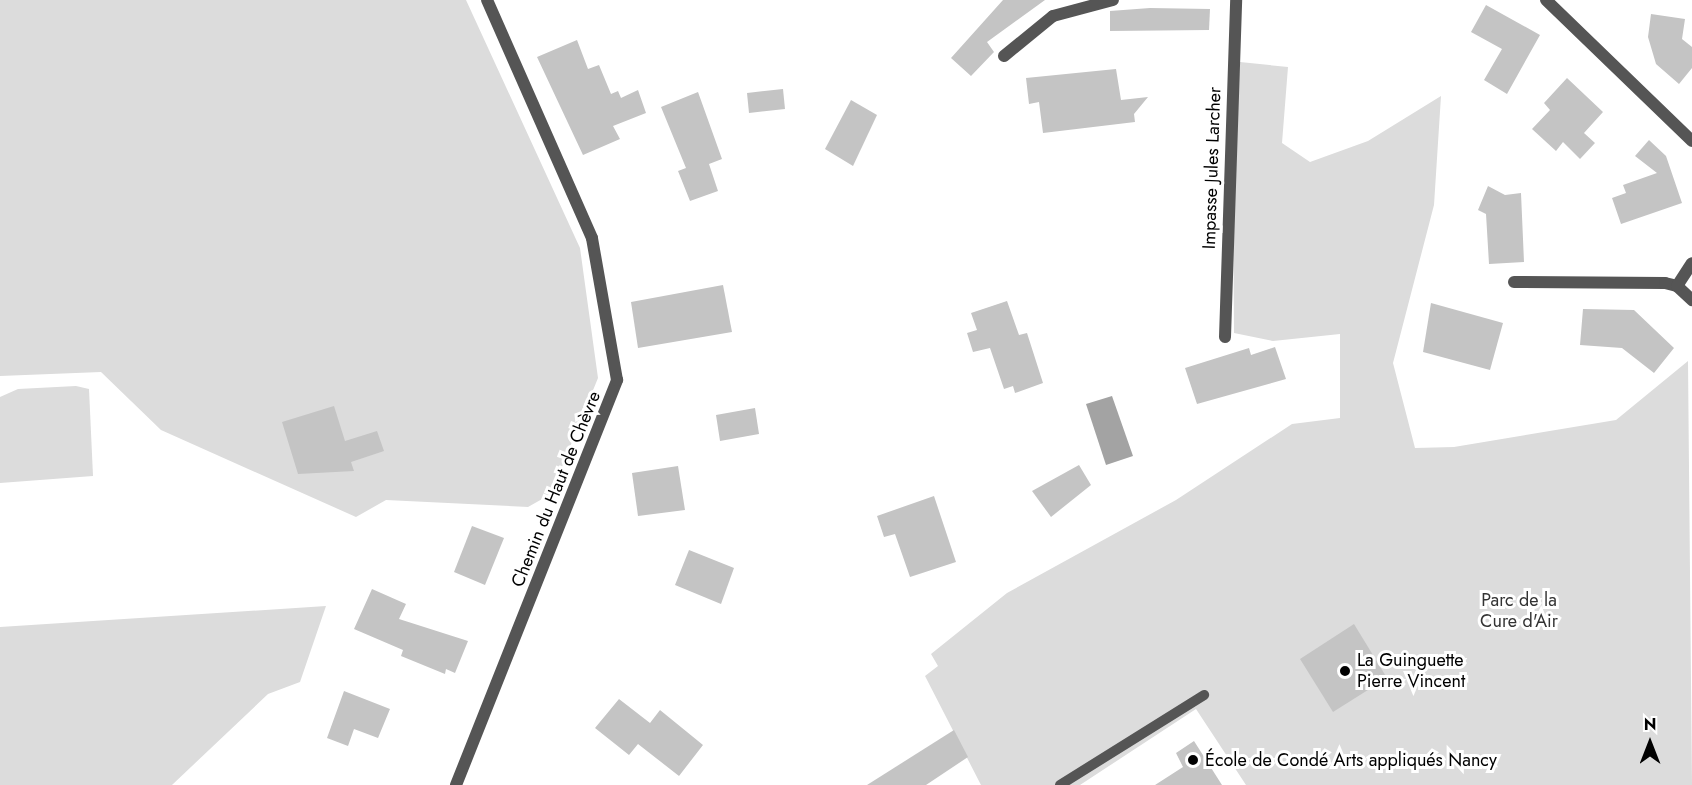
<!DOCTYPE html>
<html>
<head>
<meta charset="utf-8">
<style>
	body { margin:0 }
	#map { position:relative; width:1692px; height:785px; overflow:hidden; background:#fff; font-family:Jost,sans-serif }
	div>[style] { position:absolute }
	.green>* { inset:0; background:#dcdcdc }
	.water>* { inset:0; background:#a3a3a3 }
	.building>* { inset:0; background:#c4c4c4 }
	.service>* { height:10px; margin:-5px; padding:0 5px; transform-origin:5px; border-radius:5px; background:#555 }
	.minor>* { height:12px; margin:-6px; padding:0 6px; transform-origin:6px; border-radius:6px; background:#555 }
	.dots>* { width:16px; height:16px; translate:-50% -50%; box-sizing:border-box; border:3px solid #fff; border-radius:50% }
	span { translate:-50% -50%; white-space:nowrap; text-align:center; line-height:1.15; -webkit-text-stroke:6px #fff; paint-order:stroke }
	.street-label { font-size:18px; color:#000 }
	.park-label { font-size:18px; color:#333 }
	.poi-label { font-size:18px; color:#000 }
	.left { translate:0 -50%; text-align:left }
	.north { position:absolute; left:1620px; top:713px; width:60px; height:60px; -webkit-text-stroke:4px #fff; paint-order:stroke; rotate:0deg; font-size:16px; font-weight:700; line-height:24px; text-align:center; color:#000 }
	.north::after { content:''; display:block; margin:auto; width:21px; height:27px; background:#000; clip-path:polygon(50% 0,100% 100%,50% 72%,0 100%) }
</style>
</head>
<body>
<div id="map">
	<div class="green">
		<i style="clip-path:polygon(0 0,466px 0,580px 248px,598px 378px,551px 494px,528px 507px,386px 500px,356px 517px,161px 430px,101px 372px,0 376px)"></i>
		<i style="clip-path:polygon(1240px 62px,1288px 67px,1282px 143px,1310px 162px,1368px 141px,1441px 96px,1434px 205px,1393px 363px,1415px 448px,1454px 447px,1616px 420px,1688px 361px,1692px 785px,1246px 785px,1196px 709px,1080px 785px,981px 785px,925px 676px,938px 666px,931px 654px,1007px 593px,1176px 500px,1292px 424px,1340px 418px,1340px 334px,1273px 341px,1234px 333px,1233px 161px)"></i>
		<i style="clip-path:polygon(76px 386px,89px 389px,93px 476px,0 483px,0 397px,18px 389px)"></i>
		<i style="clip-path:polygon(326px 606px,300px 682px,268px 694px,172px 785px,0 785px,0 627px)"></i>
	</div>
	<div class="water">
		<i style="clip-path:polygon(1112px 396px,1133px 456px,1106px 465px,1086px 404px)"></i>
	</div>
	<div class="building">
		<i style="clip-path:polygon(1003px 0,1045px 0,987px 42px,994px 52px,971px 76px,951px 58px)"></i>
		<i style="clip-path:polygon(1486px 5px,1540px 35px,1507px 94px,1484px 80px,1502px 49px,1471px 32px)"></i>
		<i style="clip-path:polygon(1150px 8px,1210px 9px,1209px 30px,1110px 31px,1110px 11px)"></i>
		<i style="clip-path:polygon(1651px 14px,1685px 19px,1682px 39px,1692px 47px,1692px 68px,1679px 84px,1656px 64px,1648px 37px)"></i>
		<i style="clip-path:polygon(577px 40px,588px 69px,599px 65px,611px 94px,618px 91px,621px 98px,638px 90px,646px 113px,613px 126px,620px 139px,583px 155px,537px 57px)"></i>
		<i style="clip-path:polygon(1116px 69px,1121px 100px,1148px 97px,1134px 114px,1135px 122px,1043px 133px,1039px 102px,1029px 104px,1026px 78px)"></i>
		<i style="clip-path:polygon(1567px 78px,1603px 112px,1584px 133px,1595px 143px,1580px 159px,1563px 142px,1556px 151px,1532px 129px,1550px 110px,1544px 103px)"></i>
		<i style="clip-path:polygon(783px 89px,785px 109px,749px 113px,747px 93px)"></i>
		<i style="clip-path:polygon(698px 92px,722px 159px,709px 164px,718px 191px,690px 201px,678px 171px,686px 168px,661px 107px)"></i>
		<i style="clip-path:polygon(851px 100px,877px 115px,853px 166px,825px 149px)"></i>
		<i style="clip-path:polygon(1649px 140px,1666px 156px,1682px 203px,1621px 224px,1612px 198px,1626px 193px,1623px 185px,1657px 173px,1635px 156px)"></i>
		<i style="clip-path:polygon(1488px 186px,1505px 195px,1521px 193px,1524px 262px,1489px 264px,1486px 214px,1478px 210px)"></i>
		<i style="clip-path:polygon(723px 285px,732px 332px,638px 348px,631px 302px)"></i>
		<i style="clip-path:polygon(1007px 301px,1019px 335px,1027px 333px,1043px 383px,1015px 393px,1013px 386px,1004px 389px,990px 348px,973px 352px,967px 333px,977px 330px,971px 313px)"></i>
		<i style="clip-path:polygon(1431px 303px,1503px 323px,1490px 370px,1423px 352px)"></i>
		<i style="clip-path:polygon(1583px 309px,1634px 310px,1674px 348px,1654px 373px,1622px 348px,1580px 345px)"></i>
		<i style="clip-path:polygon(1275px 347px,1286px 379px,1197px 404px,1185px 368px,1249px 348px,1251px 355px)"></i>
		<i style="clip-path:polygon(334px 406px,345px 441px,377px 431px,384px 451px,351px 462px,354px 471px,298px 474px,282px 422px)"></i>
		<i style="clip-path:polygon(755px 408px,759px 434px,720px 441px,716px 415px)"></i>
		<i style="clip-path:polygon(1079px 465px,1091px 485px,1051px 517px,1032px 491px)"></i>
		<i style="clip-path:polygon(678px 466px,685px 510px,638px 516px,632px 473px)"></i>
		<i style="clip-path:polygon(934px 496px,956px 562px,910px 577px,895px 534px,884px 537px,877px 516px)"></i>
		<i style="clip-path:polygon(472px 526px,504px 538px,485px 585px,454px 572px)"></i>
		<i style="clip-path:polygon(689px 550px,734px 568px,721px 604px,675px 585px)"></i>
		<i style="clip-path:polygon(372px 589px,406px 604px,399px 619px,468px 641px,455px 673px,446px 669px,445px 674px,401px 656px,403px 650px,354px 629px)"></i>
		<i style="clip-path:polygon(1354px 624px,1387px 678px,1333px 712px,1300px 659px)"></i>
		<i style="clip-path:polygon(344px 691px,390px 709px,378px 738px,354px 729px,348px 746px,327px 738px)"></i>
		<i style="clip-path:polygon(619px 699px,650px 723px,660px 710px,703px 745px,679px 776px,638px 744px,629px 755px,595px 728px)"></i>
		<i style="clip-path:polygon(954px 730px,968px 757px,926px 785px,867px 785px)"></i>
		<i style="clip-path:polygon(1194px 741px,1222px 785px,1155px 785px,1183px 767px,1176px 753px)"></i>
	</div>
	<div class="service">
		<i style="left:1060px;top:785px;width:170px;rotate:-32deg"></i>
	</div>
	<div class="minor">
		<i style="left:1546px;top:0;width:203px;rotate:44deg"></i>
		<i style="left:1004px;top:56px;width:63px;rotate:-39.2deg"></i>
		<i style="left:1053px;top:16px;width:62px;rotate:-14.9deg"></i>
		<i style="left:1514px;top:282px;width:151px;rotate:0.4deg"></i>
		<i style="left:1665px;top:283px;width:12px;rotate:14deg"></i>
		<i style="left:1677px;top:286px;width:21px;rotate:43deg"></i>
		<i style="left:1677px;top:286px;width:27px;rotate:-57deg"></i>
		<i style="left:1225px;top:337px;width:337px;rotate:-88.1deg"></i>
		<i style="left:456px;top:785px;width:436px;rotate:-68.3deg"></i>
		<i style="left:617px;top:380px;width:144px;rotate:-100deg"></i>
		<i style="left:592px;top:238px;width:260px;rotate:-113.8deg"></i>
	</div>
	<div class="dots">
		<i style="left:1345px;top:671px;background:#000"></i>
		<i style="left:1193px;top:760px;background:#000"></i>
	</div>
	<div class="street-label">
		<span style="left:1212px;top:168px;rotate:-88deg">Impasse Jules Larcher</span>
		<span style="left:556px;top:489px;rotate:-68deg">Chemin du Haut de Chèvre</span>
	</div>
	<div class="park-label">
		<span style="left:1519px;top:611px">Parc de la<br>Cure d'Air</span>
	</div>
	<div class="poi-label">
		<span class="left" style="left:1357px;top:671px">La Guinguette<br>Pierre Vincent</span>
		<span class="left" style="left:1205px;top:760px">École de Condé Arts appliqués Nancy</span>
	</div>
	<div class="north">N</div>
</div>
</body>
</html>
